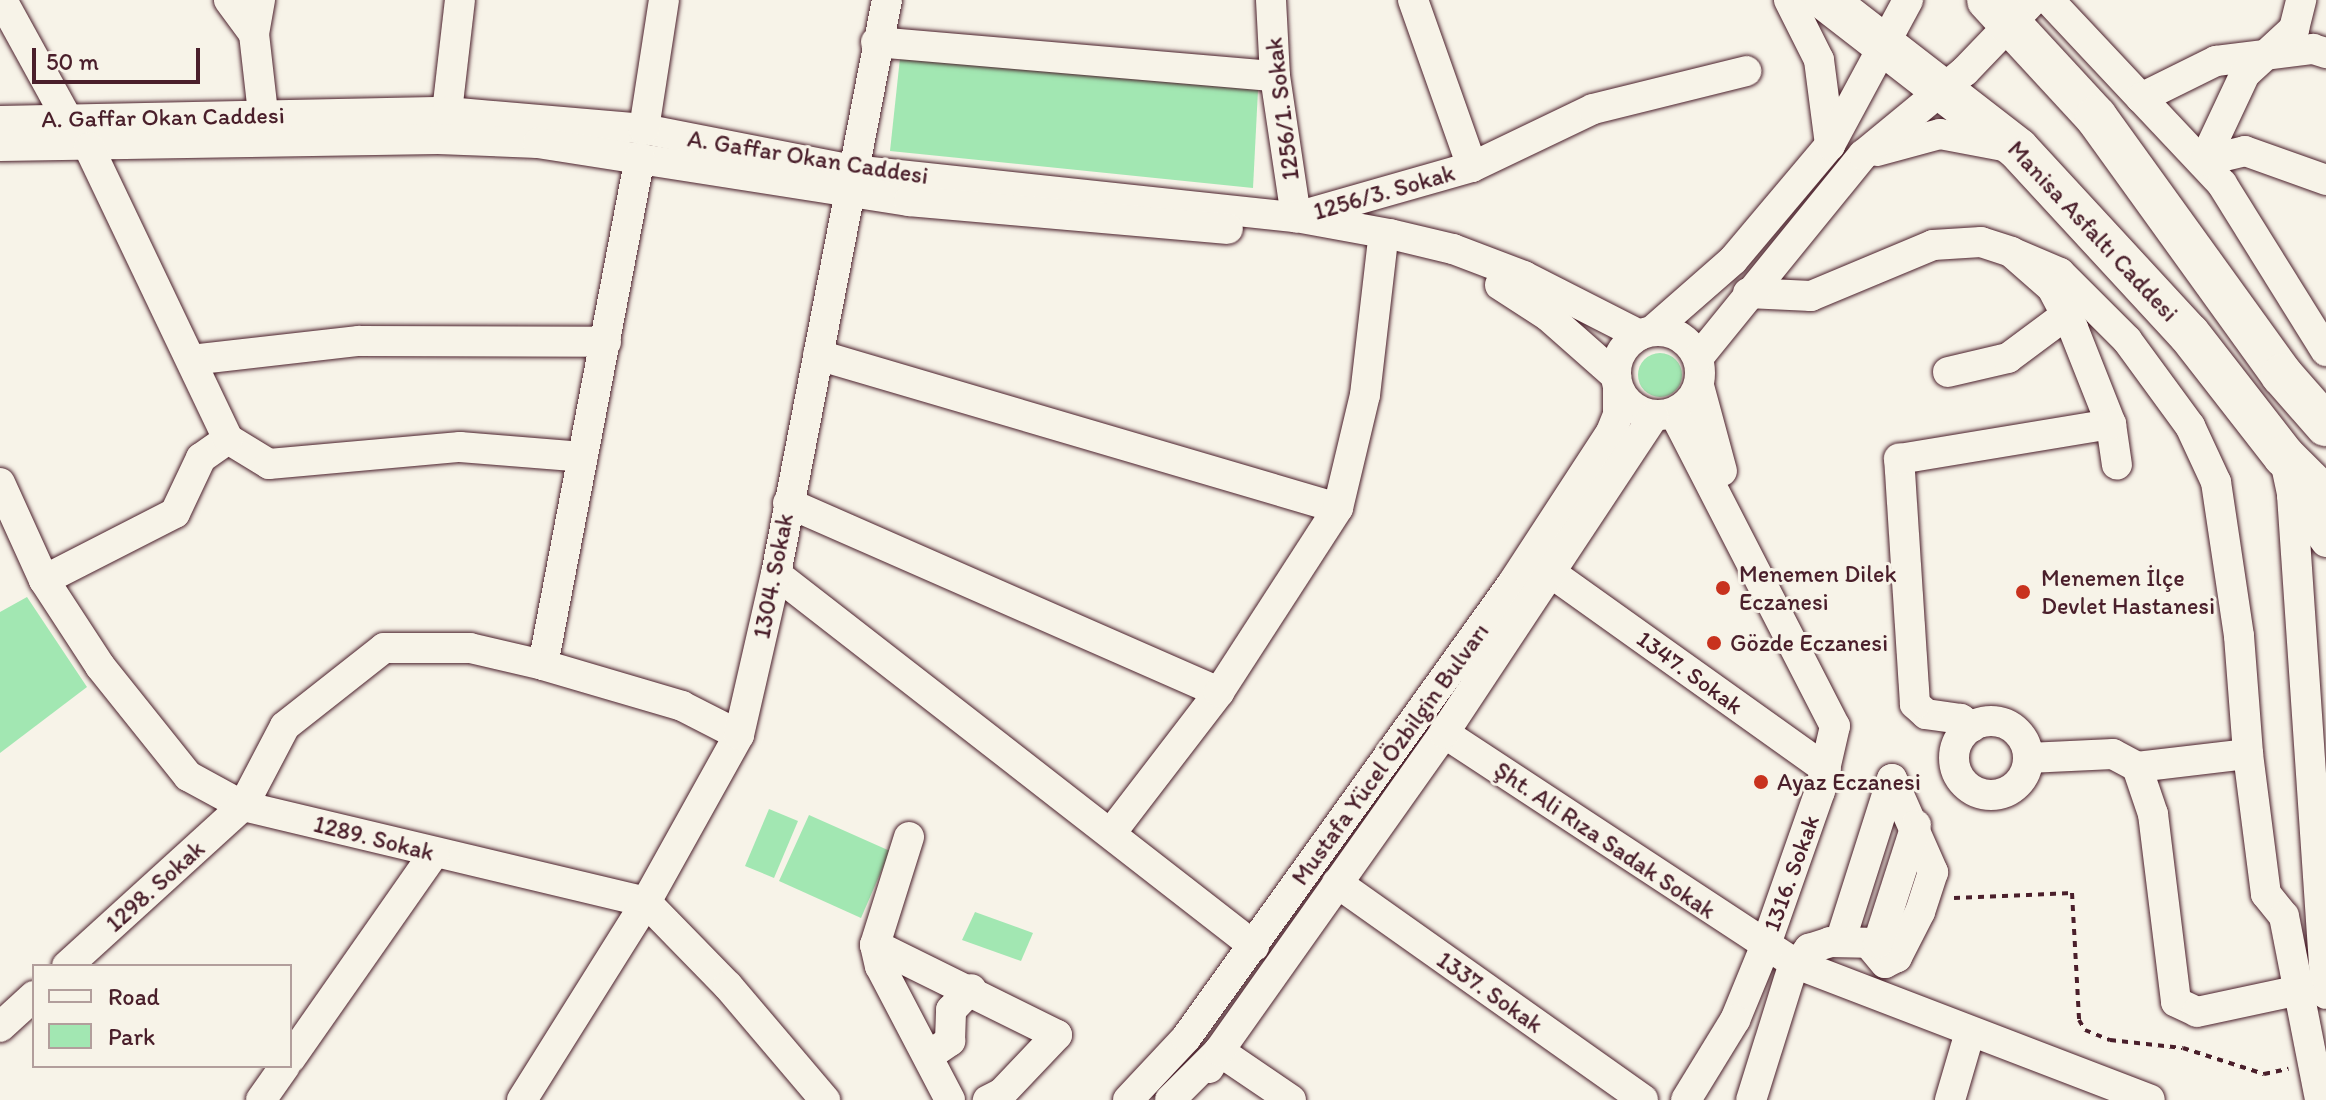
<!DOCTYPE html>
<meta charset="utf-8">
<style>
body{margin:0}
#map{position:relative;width:2326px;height:1100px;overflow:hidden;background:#f7f3e8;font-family:Itim,sans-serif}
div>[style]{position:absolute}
.green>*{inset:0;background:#a2e7b2}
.round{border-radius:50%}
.path>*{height:4px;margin-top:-2px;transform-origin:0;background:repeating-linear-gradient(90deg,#4a1f2b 0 6px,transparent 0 12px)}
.roads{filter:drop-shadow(0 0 2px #4a1f2b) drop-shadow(0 0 2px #4a1f2b)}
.minor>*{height:30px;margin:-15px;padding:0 15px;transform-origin:15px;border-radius:15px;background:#f7f3e8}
.minor>.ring{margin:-15px;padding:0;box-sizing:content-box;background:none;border:30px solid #f7f3e8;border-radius:50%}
.highway>*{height:42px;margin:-21px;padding:0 21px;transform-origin:21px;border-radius:21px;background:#f7f3e8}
.dots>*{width:22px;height:22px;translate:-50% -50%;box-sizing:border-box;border:4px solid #f7f3e8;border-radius:50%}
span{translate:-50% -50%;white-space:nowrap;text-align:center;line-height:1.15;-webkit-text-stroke:6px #f7f3e8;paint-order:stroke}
.street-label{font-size:24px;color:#4a1f2b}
.poi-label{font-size:24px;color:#4a1f2b}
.left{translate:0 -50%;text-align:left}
.legend{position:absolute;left:32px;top:964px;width:260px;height:104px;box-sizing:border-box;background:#f7f3e8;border:2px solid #b29e9c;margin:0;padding:10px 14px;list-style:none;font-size:24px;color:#4a1f2b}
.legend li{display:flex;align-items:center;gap:16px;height:40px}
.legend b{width:40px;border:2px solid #b29e9c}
.scale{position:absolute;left:32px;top:48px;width:168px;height:36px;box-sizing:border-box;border:4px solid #4a1f2b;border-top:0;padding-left:10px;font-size:24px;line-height:28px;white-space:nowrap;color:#4a1f2b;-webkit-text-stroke:6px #f7f3e8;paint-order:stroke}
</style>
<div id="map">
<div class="green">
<i style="clip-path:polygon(900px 58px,1258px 90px,1253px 188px,890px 151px)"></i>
<i class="round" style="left:1638px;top:353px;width:44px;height:44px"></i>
<i style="clip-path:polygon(27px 597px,87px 687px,0 753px,0 612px)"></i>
<i style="clip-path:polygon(769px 809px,798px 821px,774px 878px,745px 866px)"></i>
<i style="clip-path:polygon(809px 815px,890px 851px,861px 918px,779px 881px)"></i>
<i style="clip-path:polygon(975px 912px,1033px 933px,1021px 961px,962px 940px)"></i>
</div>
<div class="path">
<i style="left:1954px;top:898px;width:118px;rotate:-2.4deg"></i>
<i style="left:2072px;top:893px;width:127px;rotate:86.8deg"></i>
<i style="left:2079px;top:1020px;width:12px;rotate:59deg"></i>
<i style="left:2085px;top:1030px;width:27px;rotate:22deg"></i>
<i style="left:2110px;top:1040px;width:73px;rotate:6.3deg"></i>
<i style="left:2183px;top:1048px;width:85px;rotate:17.8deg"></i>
<i style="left:2264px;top:1074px;width:25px;rotate:-12deg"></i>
</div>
<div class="roads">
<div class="minor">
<i style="left:2px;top:0;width:137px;rotate:61.2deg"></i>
<i style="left:229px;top:0;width:42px;rotate:53.7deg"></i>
<i style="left:260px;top:0;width:35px;rotate:100deg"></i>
<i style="left:254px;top:34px;width:80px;rotate:83.5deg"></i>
<i style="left:1271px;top:0;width:76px;rotate:87deg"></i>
<i style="left:1275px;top:76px;width:143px;rotate:81.5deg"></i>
<i style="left:1296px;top:217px;width:183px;rotate:-15.9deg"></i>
<i style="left:1472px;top:167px;width:134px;rotate:-25.6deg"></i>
<i style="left:1593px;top:109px;width:158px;rotate:-13.9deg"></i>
<i style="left:1413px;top:0;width:177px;rotate:70.5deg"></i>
<i style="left:1789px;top:0;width:67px;rotate:63.4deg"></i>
<i style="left:1819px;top:60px;width:86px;rotate:82.6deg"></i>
<i style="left:2049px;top:0;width:134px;rotate:46.8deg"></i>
<i style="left:2141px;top:98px;width:84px;rotate:-26.3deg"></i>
<i style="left:2216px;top:61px;width:98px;rotate:-7.1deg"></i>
<i style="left:2313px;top:49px;width:14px;rotate:17deg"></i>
<i style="left:876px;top:42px;width:400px;rotate:4.9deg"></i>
<i style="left:2141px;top:98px;width:118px;rotate:46.7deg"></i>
<i style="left:2222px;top:184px;width:197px;rotate:58.1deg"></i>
<i style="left:447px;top:112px;width:113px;rotate:-83.4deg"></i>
<i style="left:0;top:121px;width:447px;rotate:-1.2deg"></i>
<i style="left:447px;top:112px;width:198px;rotate:4.9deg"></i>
<i style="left:644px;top:129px;width:213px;rotate:11.1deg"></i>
<i style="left:853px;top:170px;width:445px;rotate:6.1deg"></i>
<i style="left:1296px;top:217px;width:96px;rotate:10.3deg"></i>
<i style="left:1390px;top:234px;width:65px;rotate:13.4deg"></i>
<i style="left:1453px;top:249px;width:76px;rotate:20.8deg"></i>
<i style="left:1524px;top:276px;width:130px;rotate:27deg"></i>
<i style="left:644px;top:129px;width:131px;rotate:-81.2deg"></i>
<i style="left:0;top:146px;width:438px;rotate:-0.9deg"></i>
<i style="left:438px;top:139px;width:100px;rotate:2.3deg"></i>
<i style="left:538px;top:143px;width:376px;rotate:8.9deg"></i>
<i style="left:909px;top:201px;width:320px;rotate:5deg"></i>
<i style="left:1877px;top:151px;width:65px;rotate:-15.1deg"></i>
<i style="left:1940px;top:134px;width:70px;rotate:10.7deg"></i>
<i style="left:2204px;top:161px;width:96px;rotate:-64.8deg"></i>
<i style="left:2245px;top:74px;width:67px;rotate:-42.6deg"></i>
<i style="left:2294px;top:29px;width:30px;rotate:-76deg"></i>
<i style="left:2204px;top:161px;width:42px;rotate:-13.7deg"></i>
<i style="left:2245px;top:151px;width:86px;rotate:19.7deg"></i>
<i style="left:2011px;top:252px;width:53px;rotate:23.2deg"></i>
<i style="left:2060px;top:273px;width:95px;rotate:45deg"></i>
<i style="left:2127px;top:340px;width:107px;rotate:53.8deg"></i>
<i style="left:2190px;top:426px;width:62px;rotate:65.1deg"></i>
<i style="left:2216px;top:482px;width:156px;rotate:81.5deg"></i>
<i style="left:2239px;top:636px;width:118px;rotate:85.6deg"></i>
<i style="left:1500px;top:285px;width:57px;rotate:32.9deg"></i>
<i style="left:1548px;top:316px;width:91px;rotate:41.4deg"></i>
<i style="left:1748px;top:293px;width:63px;rotate:2.7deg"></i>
<i style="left:1811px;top:296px;width:132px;rotate:-22.7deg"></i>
<i style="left:1933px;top:245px;width:48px;rotate:-3.6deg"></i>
<i style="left:1981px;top:242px;width:32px;rotate:18deg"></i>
<i style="left:2011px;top:252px;width:55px;rotate:41.3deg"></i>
<i style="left:2052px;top:288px;width:45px;rotate:62.3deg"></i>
<i style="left:2073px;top:328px;width:103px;rotate:68.4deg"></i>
<i style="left:2111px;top:424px;width:41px;rotate:81.7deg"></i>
<i class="ring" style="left:1616px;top:331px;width:54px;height:54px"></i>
<i style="left:1652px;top:331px;width:108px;rotate:-41.2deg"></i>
<i style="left:1733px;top:260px;width:150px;rotate:-49.9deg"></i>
<i style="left:1830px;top:145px;width:165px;rotate:-61.7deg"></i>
<i style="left:818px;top:355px;width:542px;rotate:16.4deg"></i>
<i style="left:1698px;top:358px;width:262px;rotate:-50.9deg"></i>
<i style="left:1863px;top:155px;width:132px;rotate:-39.5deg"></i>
<i style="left:1965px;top:71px;width:98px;rotate:-46.2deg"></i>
<i style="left:191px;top:360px;width:169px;rotate:-6.5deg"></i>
<i style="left:359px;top:341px;width:247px;rotate:0.2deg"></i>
<i style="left:1948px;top:372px;width:62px;rotate:-13.1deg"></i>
<i style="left:2008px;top:358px;width:72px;rotate:-36.6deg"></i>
<i style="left:1699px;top:386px;width:88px;rotate:74.9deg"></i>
<i style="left:1674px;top:413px;width:352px;rotate:62.8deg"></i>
<i style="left:1835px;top:726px;width:67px;rotate:103deg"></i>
<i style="left:1820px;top:791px;width:165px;rotate:109.4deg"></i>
<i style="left:1765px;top:947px;width:79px;rotate:112.3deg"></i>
<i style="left:1735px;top:1020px;width:94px;rotate:121.5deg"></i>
<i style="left:228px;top:439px;width:48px;rotate:31.4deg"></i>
<i style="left:269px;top:464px;width:192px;rotate:-5.1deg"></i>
<i style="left:460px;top:447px;width:123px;rotate:4.6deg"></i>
<i style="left:2284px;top:456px;width:40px;rotate:78deg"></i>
<i style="left:2292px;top:495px;width:500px;rotate:86.1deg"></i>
<i style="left:0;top:483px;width:107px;rotate:65.6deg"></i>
<i style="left:44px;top:580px;width:103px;rotate:56.9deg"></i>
<i style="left:100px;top:666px;width:141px;rotate:51.3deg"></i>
<i style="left:188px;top:776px;width:63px;rotate:28.6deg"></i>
<i style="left:243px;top:806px;width:414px;rotate:13.4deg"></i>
<i style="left:646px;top:902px;width:117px;rotate:45.7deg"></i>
<i style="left:728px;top:986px;width:150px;rotate:49.6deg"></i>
<i style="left:2292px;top:495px;width:58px;rotate:54.1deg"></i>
<i style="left:788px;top:503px;width:471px;rotate:23.7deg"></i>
<i style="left:776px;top:574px;width:606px;rotate:37.89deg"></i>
<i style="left:1554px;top:575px;width:334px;rotate:35.5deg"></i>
<i style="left:44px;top:580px;width:147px;rotate:-27.1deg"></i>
<i style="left:175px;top:513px;width:61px;rotate:-64.7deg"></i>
<i style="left:201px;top:458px;width:33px;rotate:-35deg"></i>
<i style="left:228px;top:439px;width:323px;rotate:-115.5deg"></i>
<i style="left:543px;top:665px;width:517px;rotate:-79.19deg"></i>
<i class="ring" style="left:1954px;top:721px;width:44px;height:44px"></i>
<i style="left:1972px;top:727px;width:14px;rotate:-144deg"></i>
<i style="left:1961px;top:719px;width:35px;rotate:-172deg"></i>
<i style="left:1926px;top:714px;width:15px;rotate:-138deg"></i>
<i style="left:1915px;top:704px;width:246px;rotate:-93.7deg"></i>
<i style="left:1899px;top:459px;width:215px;rotate:-9.4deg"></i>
<i style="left:1444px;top:733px;width:419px;rotate:33.3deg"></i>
<i style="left:1794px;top:963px;width:144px;rotate:107.4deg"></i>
<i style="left:2028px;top:758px;width:85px;rotate:-2.7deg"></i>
<i style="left:2113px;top:754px;width:27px;rotate:28deg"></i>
<i style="left:2137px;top:767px;width:50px;rotate:71.2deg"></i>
<i style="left:2153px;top:814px;width:189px;rotate:83deg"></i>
<i style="left:2176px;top:1002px;width:23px;rotate:25deg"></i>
<i style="left:2197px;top:1012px;width:105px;rotate:-12.1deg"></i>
<i style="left:2137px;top:767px;width:112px;rotate:-6.7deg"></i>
<i style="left:2248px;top:754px;width:141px;rotate:82.7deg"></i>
<i style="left:2266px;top:894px;width:28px;rotate:51deg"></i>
<i style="left:2284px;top:916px;width:187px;rotate:78.9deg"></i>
<i style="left:1111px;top:833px;width:178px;rotate:-52.5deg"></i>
<i style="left:1219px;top:692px;width:219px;rotate:-57.1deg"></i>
<i style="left:1338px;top:508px;width:116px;rotate:-76.6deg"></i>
<i style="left:1365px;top:395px;width:148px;rotate:-83.4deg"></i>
<i style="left:909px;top:837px;width:113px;rotate:107.5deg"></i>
<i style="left:875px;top:945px;width:22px;rotate:77deg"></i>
<i style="left:880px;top:966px;width:151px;rotate:62.4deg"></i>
<i style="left:1337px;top:883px;width:375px;rotate:35.3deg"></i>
<i style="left:1840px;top:942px;width:171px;rotate:-72.3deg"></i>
<i style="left:1892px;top:779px;width:102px;rotate:66.2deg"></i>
<i style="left:1933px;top:872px;width:42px;rotate:108deg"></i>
<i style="left:1920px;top:912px;width:51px;rotate:117.1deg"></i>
<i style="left:1897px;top:957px;width:13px;rotate:153deg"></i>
<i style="left:1885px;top:963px;width:23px;rotate:-130deg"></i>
<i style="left:875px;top:945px;width:203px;rotate:26.3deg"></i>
<i style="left:1057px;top:1035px;width:80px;rotate:133.5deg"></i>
<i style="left:1002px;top:1093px;width:16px;rotate:153deg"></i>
<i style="left:1794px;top:963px;width:381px;rotate:21deg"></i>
<i style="left:1798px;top:964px;width:19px;rotate:-54deg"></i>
<i style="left:1809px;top:949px;width:22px;rotate:-18deg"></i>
<i style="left:1830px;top:942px;width:48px;rotate:1.2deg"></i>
<i style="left:1878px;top:943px;width:124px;rotate:-72.1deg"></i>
<i style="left:67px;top:966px;width:238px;rotate:-42.3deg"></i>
<i style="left:243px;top:806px;width:90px;rotate:-62.3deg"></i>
<i style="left:285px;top:726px;width:126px;rotate:-38.2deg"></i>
<i style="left:384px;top:648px;width:86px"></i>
<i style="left:470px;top:648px;width:75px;rotate:13.1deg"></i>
<i style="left:543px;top:665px;width:145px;rotate:16.4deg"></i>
<i style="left:682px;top:706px;width:64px;rotate:27deg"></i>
<i style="left:0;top:1027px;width:46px;rotate:-42.4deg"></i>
<i style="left:928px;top:1056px;width:27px;rotate:-34deg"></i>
<i style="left:950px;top:1041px;width:31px;rotate:-88deg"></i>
<i style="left:951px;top:1010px;width:29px;rotate:-46deg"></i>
<i style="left:290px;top:1059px;width:251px;rotate:-55deg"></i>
<i style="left:1209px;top:1068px;width:20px;rotate:-60deg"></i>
<i style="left:1219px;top:1051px;width:87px;rotate:34.2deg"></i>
<i style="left:261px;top:1100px;width:42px;rotate:-54.8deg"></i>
<i style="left:522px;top:1100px;width:234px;rotate:-57.9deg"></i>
<i style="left:646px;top:902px;width:191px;rotate:-60.9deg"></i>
<i style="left:739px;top:735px;width:165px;rotate:-77.1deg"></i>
<i style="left:776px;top:574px;width:585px;rotate:-79.06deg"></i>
<i style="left:1128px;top:1100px;width:85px;rotate:-46.9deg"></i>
<i style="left:1186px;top:1038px;width:559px;rotate:-54.32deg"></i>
<i style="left:1512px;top:584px;width:181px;rotate:-56.9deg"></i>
<i style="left:1611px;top:432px;width:18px;rotate:-68deg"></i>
<i style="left:1618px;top:415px;width:26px;rotate:-90deg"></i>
<i style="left:1170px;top:1100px;width:69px;rotate:-45deg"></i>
<i style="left:1219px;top:1051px;width:390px;rotate:-54.7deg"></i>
<i style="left:1444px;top:733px;width:380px;rotate:-56.5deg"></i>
<i style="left:1950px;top:1100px;width:71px;rotate:-73.6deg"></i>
</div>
<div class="highway">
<i style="left:1826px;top:0;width:243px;rotate:37.8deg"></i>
<i style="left:2018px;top:149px;width:252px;rotate:47.3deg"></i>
<i style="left:2189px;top:334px;width:155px;rotate:52.1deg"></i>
<i style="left:2284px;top:456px;width:59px;rotate:45deg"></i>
<i style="left:1988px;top:0;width:159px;rotate:47.3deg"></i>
<i style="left:2096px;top:117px;width:318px;rotate:54.2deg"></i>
<i style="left:2282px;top:375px;width:67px;rotate:48.7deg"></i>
</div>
</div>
<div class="dots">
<i style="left:1723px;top:588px;background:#c8321e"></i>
<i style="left:2023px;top:592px;background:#c8321e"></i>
<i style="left:1714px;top:643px;background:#c8321e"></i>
<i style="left:1761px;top:782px;background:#c8321e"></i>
</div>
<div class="street-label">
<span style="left:1282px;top:109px;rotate:-97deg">1256/1. Sokak</span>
<span style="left:163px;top:117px;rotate:-1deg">A. Gaffar Okan Caddesi</span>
<span style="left:808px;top:157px;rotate:9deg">A. Gaffar Okan Caddesi</span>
<span style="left:1384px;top:192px;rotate:-16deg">1256/3. Sokak</span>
<span style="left:2093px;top:231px;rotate:47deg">Manisa Asfaltı Caddesi</span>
<span style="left:773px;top:576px;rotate:-79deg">1304. Sokak</span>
<span style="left:1690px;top:672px;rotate:36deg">1347. Sokak</span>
<span style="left:1390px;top:754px;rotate:-54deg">Mustafa Yücel Özbilgin Bulvarı</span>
<span style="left:374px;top:838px;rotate:14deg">1289. Sokak</span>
<span style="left:1605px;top:840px;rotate:34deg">Şht. Ali Rıza Sadak Sokak</span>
<span style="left:1791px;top:873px;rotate:-70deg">1316. Sokak</span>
<span style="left:155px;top:886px;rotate:-42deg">1298. Sokak</span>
<span style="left:1490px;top:992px;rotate:35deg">1337. Sokak</span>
</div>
<div class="poi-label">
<span class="left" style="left:1739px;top:588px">Menemen Dilek<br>Eczanesi</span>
<span class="left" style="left:2041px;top:592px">Menemen İlçe<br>Devlet Hastanesi</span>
<span class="left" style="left:1730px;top:643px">Gözde Eczanesi</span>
<span class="left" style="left:1777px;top:782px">Ayaz Eczanesi</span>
</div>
<ul class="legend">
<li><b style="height:10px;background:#f7f3e8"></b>Road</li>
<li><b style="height:22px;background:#a2e7b2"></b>Park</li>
</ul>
<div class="scale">50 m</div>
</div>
